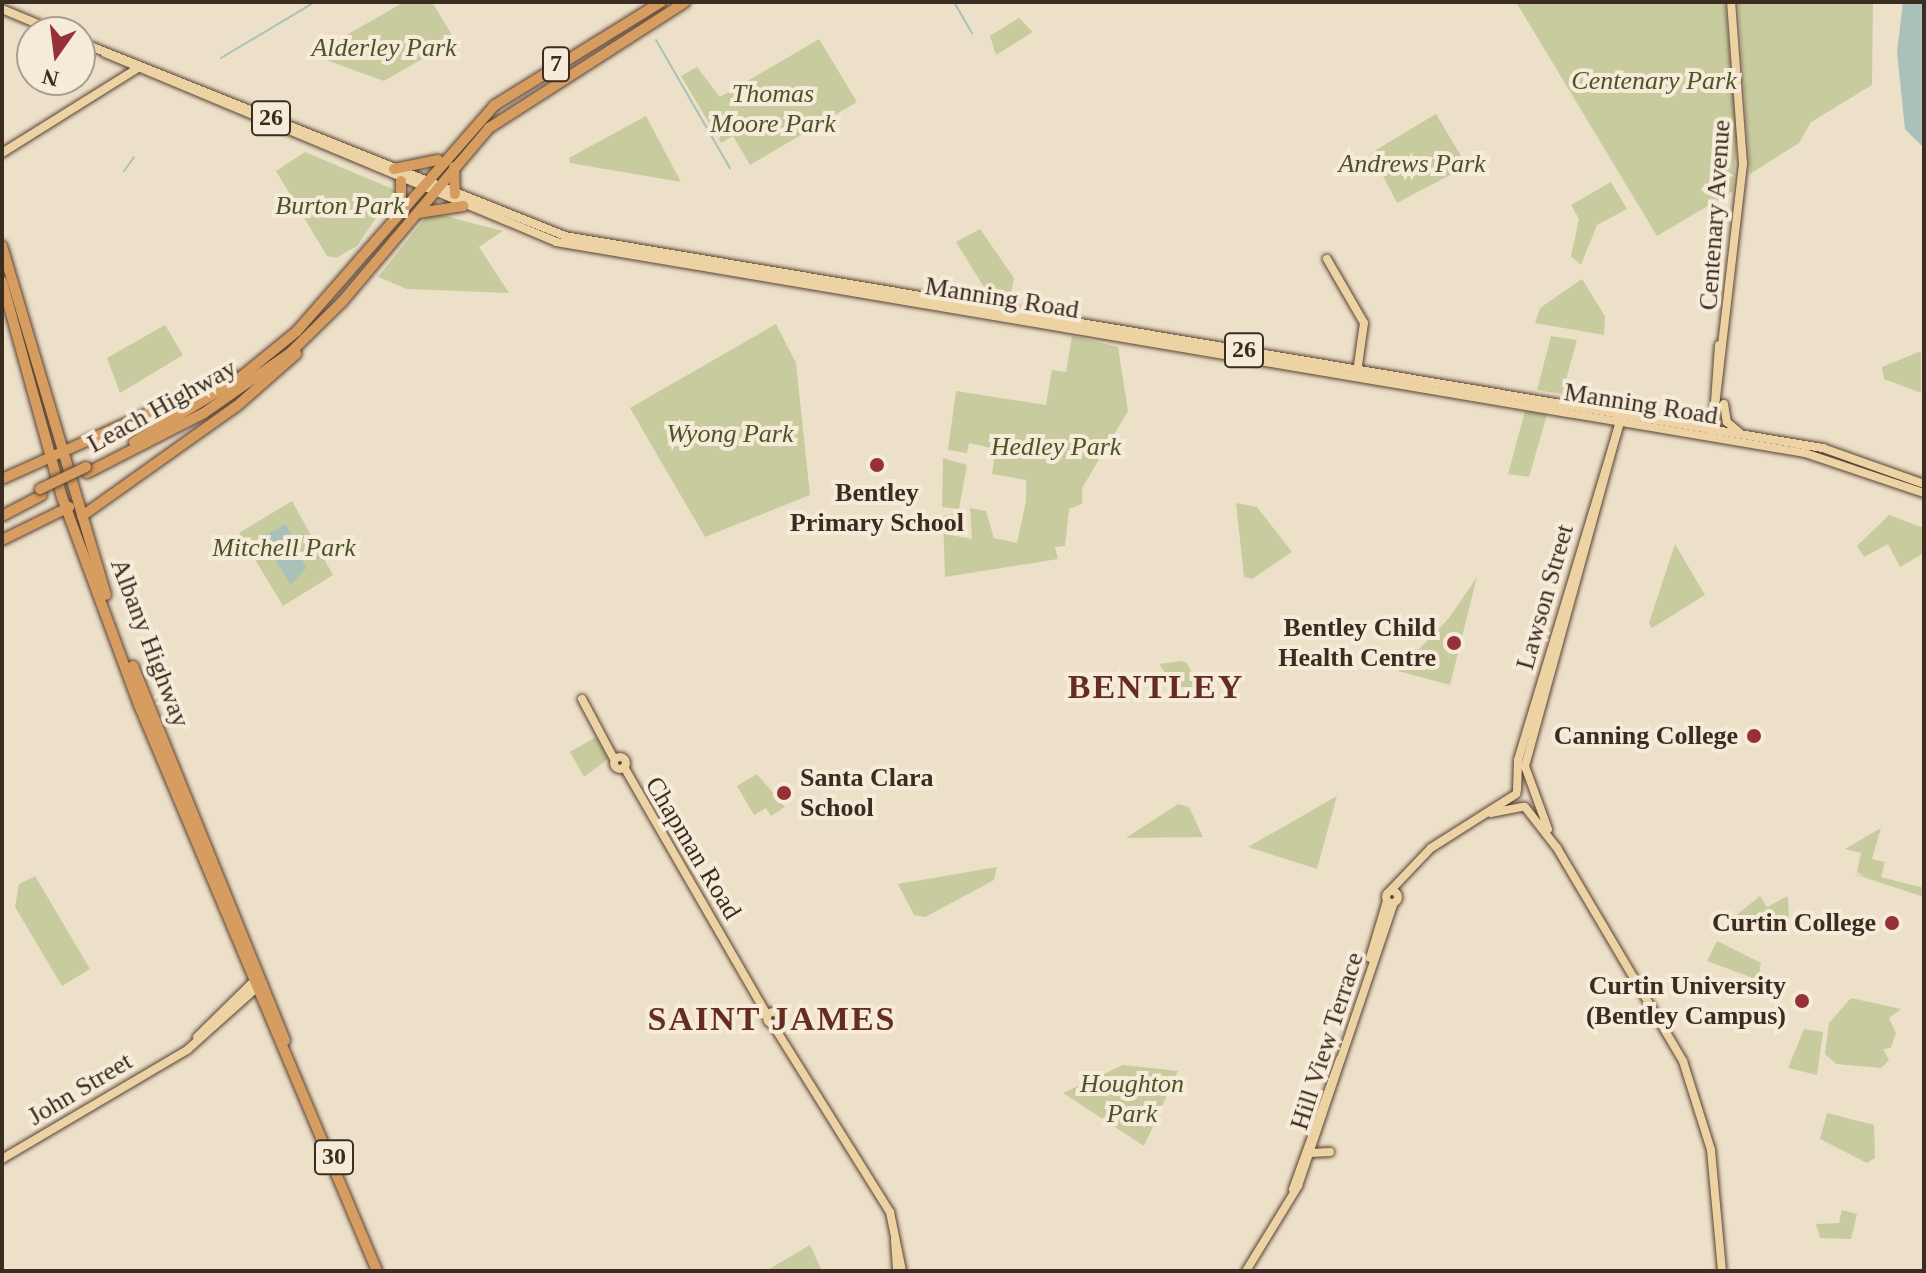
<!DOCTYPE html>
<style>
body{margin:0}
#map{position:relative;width:1926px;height:1273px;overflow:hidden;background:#ede0c9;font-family:Georgia,serif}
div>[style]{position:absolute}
.green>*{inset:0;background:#c8cb9d}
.water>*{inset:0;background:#aac1b9}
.stream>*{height:2px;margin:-1px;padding:0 1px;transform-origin:1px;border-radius:1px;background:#aac1b9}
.roads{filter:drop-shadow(0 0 2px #574132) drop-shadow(0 0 2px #574132)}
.major>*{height:8px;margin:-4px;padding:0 4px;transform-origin:4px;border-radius:4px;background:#edd3a4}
.major>.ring{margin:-4px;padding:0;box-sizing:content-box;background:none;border:8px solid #edd3a4;border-radius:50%}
.highway>*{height:10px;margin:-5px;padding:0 5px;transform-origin:5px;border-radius:5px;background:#d79c5f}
.bridges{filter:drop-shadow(0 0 2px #574132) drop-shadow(0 0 2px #574132)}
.highway-bridge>*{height:10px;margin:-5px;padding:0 5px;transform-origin:5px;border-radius:5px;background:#d79c5f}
.dots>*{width:22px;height:22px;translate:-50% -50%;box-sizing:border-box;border:4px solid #f5ebd8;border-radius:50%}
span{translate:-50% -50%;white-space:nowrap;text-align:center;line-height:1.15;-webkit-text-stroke:8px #f5ebd8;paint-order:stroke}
.shield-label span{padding:2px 6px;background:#f5ebd8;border:2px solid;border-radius:6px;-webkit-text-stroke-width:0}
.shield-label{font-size:24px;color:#3a2c21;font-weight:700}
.park-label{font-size:26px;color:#4c5529;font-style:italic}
.street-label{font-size:26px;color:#3a2c21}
.poi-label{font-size:26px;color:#3a2c21;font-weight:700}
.right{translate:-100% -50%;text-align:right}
.left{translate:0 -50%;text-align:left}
.district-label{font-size:34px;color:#652d22;font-weight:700;letter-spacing:2px}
.frame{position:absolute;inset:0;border:4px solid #3a2c21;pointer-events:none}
.north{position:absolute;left:16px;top:16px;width:80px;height:80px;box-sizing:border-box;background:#f5ebd8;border:2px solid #aa9f8f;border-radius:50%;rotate:194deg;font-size:22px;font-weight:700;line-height:32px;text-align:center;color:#3a2c21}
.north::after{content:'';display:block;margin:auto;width:28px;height:36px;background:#953137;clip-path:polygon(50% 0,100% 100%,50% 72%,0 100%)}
</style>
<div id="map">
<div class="green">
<i style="clip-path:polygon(404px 2px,432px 2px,455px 40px,384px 81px,312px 55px)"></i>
<i style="clip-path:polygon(1516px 2px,1725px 2px,1737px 138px,1733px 191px,1657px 236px)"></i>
<i style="clip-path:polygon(1738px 2px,1873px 2px,1872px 85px,1811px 122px,1799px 143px,1750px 174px)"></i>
<i style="clip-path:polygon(1019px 18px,1033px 32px,996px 55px,990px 36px)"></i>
<i style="clip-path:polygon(819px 39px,857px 102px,750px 165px,733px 136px,721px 143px,681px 76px,697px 67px,720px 97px)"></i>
<i style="clip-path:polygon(1436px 114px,1467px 166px,1397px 203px,1371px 153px)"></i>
<i style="clip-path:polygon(646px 116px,681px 182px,570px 163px,569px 158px)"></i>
<i style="clip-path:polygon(305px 152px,395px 190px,357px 246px,336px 258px,327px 256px,276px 171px)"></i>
<i style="clip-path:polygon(1611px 182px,1627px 209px,1597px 225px,1581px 265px,1571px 256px,1579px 219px,1571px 205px)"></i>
<i style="clip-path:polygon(430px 212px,503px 231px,479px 247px,509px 293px,407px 289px,378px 277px)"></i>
<i style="clip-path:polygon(980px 229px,1014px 278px,1009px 304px,992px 300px,956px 242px)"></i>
<i style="clip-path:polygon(1582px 279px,1605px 316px,1604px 335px,1535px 323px,1540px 308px)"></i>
<i style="clip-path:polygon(776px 324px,796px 363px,810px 495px,705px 537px,630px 408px)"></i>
<i style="clip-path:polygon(165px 325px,183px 355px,120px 393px,107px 358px)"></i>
<i style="clip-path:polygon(1072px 336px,1118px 347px,1128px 411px,1082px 488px,1082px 504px,1069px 509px,1065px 546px,1055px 547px,1058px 559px,945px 577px,943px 516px,959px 513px,951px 535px,972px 539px,970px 508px,986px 511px,994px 538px,1017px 543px,1026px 501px,1026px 480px,992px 474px,996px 449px,969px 443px,967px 453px,948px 450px,956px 391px,1046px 405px,1052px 370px,1066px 372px)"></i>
<i style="clip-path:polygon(1551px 336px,1577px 340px,1562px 394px,1537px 390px)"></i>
<i style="clip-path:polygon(1921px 351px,1921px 393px,1884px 379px,1882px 367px)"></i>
<i style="clip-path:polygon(1525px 411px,1547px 415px,1529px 477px,1508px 474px)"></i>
<i style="clip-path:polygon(943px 458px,967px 465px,959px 509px,942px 507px)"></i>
<i style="clip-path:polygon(292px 501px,333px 575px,283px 606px,239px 533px)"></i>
<i style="clip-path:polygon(1236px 503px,1257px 507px,1292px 552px,1252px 579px,1244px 577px)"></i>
<i style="clip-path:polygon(1889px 515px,1924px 528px,1924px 553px,1900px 567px,1888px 544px,1864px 557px,1857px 546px)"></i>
<i style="clip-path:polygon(1675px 544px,1705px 595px,1652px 628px,1649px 623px)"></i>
<i style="clip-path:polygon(1477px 577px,1450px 685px,1398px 671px,1449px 618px)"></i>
<i style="clip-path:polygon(1181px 661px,1187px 663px,1199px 687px,1175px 687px,1159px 664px)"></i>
<i style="clip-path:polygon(596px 737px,608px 759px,584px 777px,570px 752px)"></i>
<i style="clip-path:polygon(757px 774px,785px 807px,771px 816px,766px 808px,754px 815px,737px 786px)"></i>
<i style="clip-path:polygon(1337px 796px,1317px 869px,1248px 847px)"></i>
<i style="clip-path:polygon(1178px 804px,1189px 807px,1203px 837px,1126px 838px)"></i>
<i style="clip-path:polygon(1881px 828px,1872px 859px,1885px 862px,1881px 877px,1924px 888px,1924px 897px,1851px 873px,1865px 876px,1857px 872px,1861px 853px,1845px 849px)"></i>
<i style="clip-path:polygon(997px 867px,994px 880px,925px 917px,914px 915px,898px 884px)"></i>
<i style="clip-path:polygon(35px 876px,90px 969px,62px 986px,15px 907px,19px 884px)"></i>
<i style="clip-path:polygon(1760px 896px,1767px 907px,1788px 896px,1789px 923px,1739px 915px,1719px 929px)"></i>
<i style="clip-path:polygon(1717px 941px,1761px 963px,1758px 980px,1707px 961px)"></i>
<i style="clip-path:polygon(1851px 998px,1901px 1009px,1889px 1018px,1896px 1033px,1891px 1048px,1883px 1049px,1889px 1060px,1881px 1068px,1836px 1064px,1825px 1054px,1829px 1023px)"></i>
<i style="clip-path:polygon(1804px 1029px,1823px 1032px,1817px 1075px,1788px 1068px)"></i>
<i style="clip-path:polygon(1123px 1065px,1178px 1071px,1144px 1146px,1063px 1093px)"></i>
<i style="clip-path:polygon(1827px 1113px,1874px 1125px,1875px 1158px,1867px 1163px,1820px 1139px)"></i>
<i style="clip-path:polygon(1842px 1210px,1857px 1214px,1851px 1239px,1820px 1238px,1816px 1224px,1839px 1223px)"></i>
<i style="clip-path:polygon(810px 1245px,822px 1271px,766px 1271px)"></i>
</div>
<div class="water">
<i style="clip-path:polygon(1903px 2px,1924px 2px,1924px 148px,1905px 129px,1897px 52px)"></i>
<i style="clip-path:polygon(286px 524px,306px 568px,291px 585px,261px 537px)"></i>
</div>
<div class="stream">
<i style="left:954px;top:2px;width:36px;rotate:60deg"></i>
<i style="left:656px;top:40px;width:148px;rotate:60deg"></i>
<i style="left:221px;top:58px;width:109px;rotate:-30.8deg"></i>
<i style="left:124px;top:171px;width:17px;rotate:-54deg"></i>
</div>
<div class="roads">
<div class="major">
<i style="left:2px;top:9px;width:60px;rotate:22.7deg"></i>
<i style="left:80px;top:42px;width:522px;rotate:21.8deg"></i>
<i style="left:565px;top:236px;width:1276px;rotate:9.57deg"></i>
<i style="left:1823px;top:448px;width:107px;rotate:19.6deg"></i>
<i style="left:105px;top:53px;width:489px;rotate:22.7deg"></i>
<i style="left:556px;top:242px;width:1267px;rotate:9.59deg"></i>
<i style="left:1805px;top:453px;width:126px;rotate:18.6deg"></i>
<i style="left:2px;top:153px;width:160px;rotate:-32deg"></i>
<i style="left:1327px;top:259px;width:74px;rotate:60deg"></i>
<i style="left:1364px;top:323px;width:49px;rotate:98.1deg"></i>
<i style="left:1724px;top:404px;width:18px;rotate:81deg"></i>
<i style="left:1727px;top:422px;width:16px;rotate:40deg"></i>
<i style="left:1713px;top:431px;width:86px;rotate:-86deg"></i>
<i style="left:1712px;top:432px;width:270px;rotate:-83.4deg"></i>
<i style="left:1743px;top:164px;width:162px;rotate:-94.2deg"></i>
<i style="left:582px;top:699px;width:68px;rotate:61.9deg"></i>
<i class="ring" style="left:614px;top:757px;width:4px;height:4px"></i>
<i style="left:624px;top:767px;width:286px;rotate:60deg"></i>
<i style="left:1517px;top:790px;width:30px;rotate:-88deg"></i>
<i style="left:1518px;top:760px;width:357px;rotate:-73.2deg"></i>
<i style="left:1525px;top:807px;width:52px;rotate:52deg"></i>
<i style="left:1557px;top:848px;width:247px;rotate:59.4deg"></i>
<i style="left:1683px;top:1061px;width:93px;rotate:72.5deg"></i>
<i style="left:1711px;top:1150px;width:121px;rotate:84.8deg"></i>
<i style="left:1491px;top:813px;width:32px;rotate:-11deg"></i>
<i style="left:1548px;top:829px;width:67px;rotate:-110.1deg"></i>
<i style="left:1525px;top:766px;width:362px;rotate:-74.6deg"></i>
<i class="ring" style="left:1386px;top:891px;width:4px;height:4px"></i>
<i style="left:1390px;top:891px;width:59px;rotate:-46.4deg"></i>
<i style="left:1431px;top:848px;width:101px;rotate:-32.4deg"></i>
<i style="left:1370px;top:958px;width:59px;rotate:-73.4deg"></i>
<i class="ring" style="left:767px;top:1012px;width:4px;height:4px"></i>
<i style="left:773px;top:1025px;width:221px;rotate:58deg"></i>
<i style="left:890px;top:1212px;width:60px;rotate:78.5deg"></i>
<i style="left:197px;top:1037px;width:86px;rotate:-44.5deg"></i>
<i style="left:1310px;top:1153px;width:20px;rotate:-3deg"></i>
<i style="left:2px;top:1159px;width:215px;rotate:-30.5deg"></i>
<i style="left:187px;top:1050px;width:101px;rotate:-41.8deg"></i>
<i style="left:1293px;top:1189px;width:138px;rotate:-70.1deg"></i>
<i style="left:895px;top:1240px;width:31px;rotate:86deg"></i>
<i style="left:1246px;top:1271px;width:100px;rotate:-58.5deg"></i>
<i style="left:1298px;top:1186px;width:299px;rotate:-71.3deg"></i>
</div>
<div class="highway">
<i style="left:454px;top:167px;width:27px;rotate:88deg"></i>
<i style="left:394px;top:169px;width:45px;rotate:-11.6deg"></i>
<i style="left:401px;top:181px;width:28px;rotate:90deg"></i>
<i style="left:418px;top:213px;width:46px;rotate:-8.8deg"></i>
<i style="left:2px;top:246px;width:364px;rotate:73.4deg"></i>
<i style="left:2px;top:281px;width:224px;rotate:74.5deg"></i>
<i style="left:62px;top:497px;width:222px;rotate:69.7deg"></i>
<i style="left:139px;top:705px;width:614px;rotate:67.19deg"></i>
<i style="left:134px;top:442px;width:120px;rotate:-31deg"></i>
<i style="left:237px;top:380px;width:77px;rotate:-39.2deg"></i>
<i style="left:297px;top:331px;width:300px;rotate:-48.8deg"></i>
<i style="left:495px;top:105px;width:195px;rotate:-31.8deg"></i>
<i style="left:87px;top:473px;width:131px;rotate:-27.1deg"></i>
<i style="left:204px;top:413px;width:103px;rotate:-34.8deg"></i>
<i style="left:289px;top:354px;width:74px;rotate:-44.5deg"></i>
<i style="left:342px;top:302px;width:228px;rotate:-49.8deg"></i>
<i style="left:489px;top:128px;width:233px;rotate:-32.7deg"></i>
<i style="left:2px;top:479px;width:253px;rotate:-24.2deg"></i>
<i style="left:2px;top:516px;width:45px;rotate:-27.7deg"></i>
<i style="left:82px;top:516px;width:190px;rotate:-35.4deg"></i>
<i style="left:237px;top:406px;width:79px;rotate:-41.4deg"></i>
<i style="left:2px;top:540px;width:75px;rotate:-26.2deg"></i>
<i style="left:133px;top:666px;width:404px;rotate:67.9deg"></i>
</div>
</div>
<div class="bridges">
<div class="highway-bridge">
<i style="left:40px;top:489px;width:51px;rotate:-25.6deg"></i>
</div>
</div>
<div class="dots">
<i style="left:877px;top:465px;background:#953137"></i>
<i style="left:1454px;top:643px;background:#953137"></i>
<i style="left:1754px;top:736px;background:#953137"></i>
<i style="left:784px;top:793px;background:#953137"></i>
<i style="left:1892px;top:923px;background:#953137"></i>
<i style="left:1802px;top:1001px;background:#953137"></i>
</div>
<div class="shield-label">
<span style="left:556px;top:64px">7</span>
<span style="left:271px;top:118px">26</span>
<span style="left:1244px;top:350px">26</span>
<span style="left:334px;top:1157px">30</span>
</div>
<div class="park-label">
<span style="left:384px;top:48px">Alderley Park</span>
<span style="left:1654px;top:81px">Centenary Park</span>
<span style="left:773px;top:109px">Thomas<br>Moore Park</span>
<span style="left:1412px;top:164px">Andrews Park</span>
<span style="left:340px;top:206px">Burton Park</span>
<span style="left:730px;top:434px">Wyong Park</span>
<span style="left:1056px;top:447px">Hedley Park</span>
<span style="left:284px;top:548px">Mitchell Park</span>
<span style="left:1132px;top:1099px">Houghton<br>Park</span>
</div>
<div class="street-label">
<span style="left:1715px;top:215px;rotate:-86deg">Centenary Avenue</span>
<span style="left:1002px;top:298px;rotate:9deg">Manning Road</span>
<span style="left:1641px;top:404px;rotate:9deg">Manning Road</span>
<span style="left:162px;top:406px;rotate:-29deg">Leach Highway</span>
<span style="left:1545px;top:597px;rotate:-74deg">Lawson Street</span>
<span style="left:150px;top:643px;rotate:69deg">Albany Highway</span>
<span style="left:693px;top:848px;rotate:59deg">Chapman Road</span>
<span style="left:1327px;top:1041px;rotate:-72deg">Hill View Terrace</span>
<span style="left:80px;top:1089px;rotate:-31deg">John Street</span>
</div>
<div class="poi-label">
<span style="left:877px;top:508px">Bentley<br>Primary School</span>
<span class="right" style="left:1436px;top:643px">Bentley Child<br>Health Centre</span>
<span class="right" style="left:1738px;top:736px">Canning College</span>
<span class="left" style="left:800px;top:793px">Santa Clara<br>School</span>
<span class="right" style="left:1876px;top:923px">Curtin College</span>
<span class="right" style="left:1786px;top:1001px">Curtin University<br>(Bentley Campus)</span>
</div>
<div class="district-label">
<span style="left:1156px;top:687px">BENTLEY</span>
<span style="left:772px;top:1019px">SAINT JAMES</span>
</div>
<div class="frame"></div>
<div class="north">N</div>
</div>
